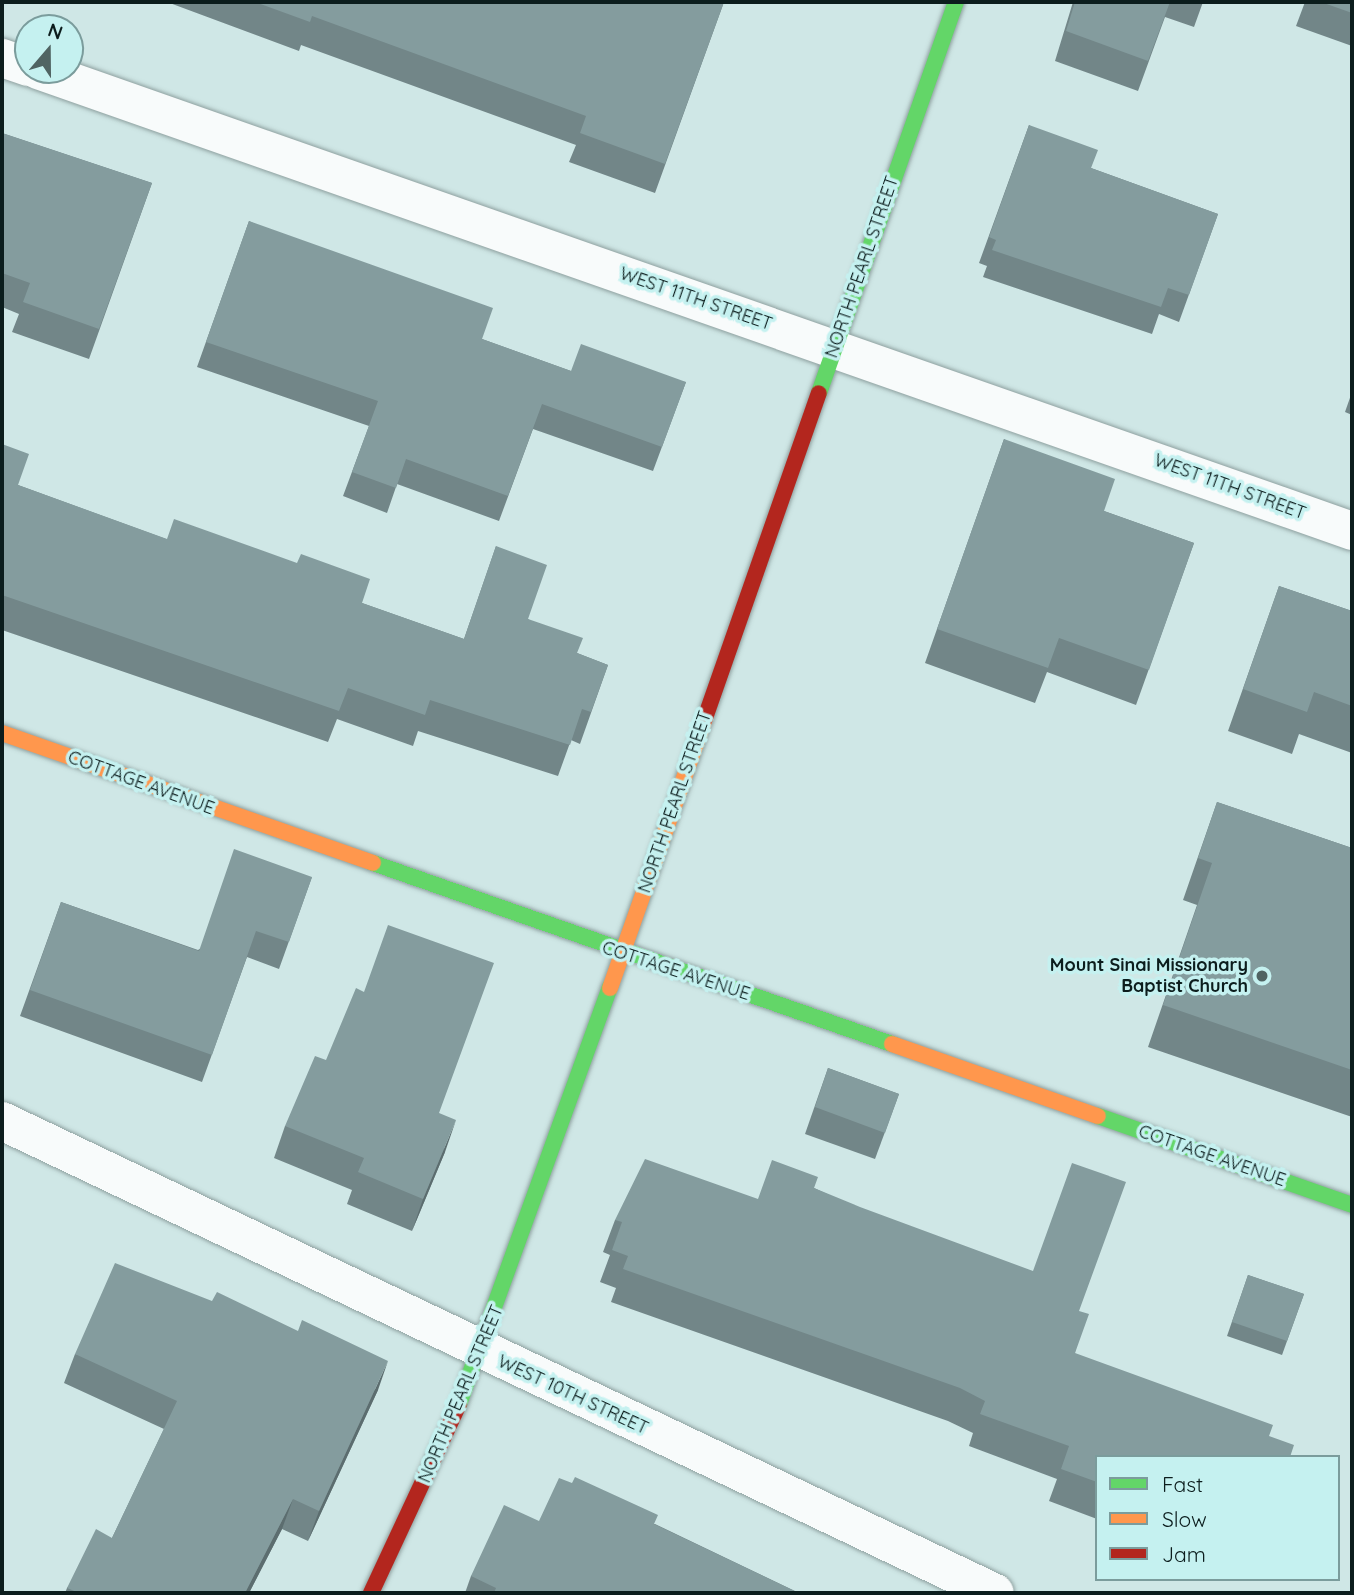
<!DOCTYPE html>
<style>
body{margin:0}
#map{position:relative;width:1354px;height:1595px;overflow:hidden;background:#cfe7e6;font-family:Quicksand,sans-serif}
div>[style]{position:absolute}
.roads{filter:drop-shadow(0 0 2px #8ea09f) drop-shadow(0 0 2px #8ea09f)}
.street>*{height:38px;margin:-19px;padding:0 19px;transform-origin:19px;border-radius:19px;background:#f8fbfb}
.fast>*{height:16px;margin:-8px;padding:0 8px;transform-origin:8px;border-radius:8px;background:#63d668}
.slow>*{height:16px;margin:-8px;padding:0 8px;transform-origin:8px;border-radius:8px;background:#ff974d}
.jam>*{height:16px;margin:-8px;padding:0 8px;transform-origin:8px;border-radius:8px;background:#b3261e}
.wall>*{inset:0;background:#728688}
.shaded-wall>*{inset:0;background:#5c6d6f}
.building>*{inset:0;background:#849c9e}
.dots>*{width:19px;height:19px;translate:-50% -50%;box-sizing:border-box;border:4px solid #c5f1f0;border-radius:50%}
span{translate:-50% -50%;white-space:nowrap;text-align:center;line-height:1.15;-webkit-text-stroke:7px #c5f1f0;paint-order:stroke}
.street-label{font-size:18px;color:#0c1d1d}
.poi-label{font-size:18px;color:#0c1d1d;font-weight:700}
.right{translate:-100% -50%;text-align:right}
.frame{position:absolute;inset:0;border:4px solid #0c1d1d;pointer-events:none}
.legend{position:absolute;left:1095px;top:1455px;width:245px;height:126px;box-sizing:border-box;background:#c5f1f0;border:2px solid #7b9c9c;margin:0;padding:9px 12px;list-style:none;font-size:21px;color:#0c1d1d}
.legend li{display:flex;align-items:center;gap:14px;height:35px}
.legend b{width:35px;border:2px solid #7b9c9c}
.north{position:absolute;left:14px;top:14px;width:70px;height:70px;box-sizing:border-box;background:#c5f1f0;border:2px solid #7b9c9c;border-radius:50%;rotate:20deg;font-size:19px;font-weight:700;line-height:28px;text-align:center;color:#0c1d1d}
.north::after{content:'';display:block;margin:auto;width:24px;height:32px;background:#506463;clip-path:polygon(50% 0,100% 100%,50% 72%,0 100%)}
</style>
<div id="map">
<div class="roads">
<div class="street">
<i style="left:2px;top:58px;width:28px;rotate:19deg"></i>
<i style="left:38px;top:70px;width:1393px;rotate:19.33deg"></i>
<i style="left:2px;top:1121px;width:1099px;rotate:25.42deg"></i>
</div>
<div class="fast">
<i style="left:819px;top:393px;width:414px;rotate:-70.7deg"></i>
<i style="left:373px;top:863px;width:550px;rotate:19.23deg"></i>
<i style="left:1098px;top:1116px;width:269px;rotate:19.3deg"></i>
<i style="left:459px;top:1404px;width:443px;rotate:-70.1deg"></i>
</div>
<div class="slow">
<i style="left:2px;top:733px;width:393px;rotate:19.3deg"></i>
<i style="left:610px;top:988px;width:286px;rotate:-70.6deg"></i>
<i style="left:892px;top:1044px;width:218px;rotate:19.3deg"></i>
</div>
<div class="jam">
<i style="left:705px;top:718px;width:344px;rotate:-70.7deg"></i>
<i style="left:371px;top:1593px;width:208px;rotate:-65deg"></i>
</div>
</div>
<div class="wall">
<i style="clip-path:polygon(167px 2px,724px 2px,655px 193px,569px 162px,576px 145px,301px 45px,299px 51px)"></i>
<i style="clip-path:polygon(1073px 2px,1203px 2px,1194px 27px,1165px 17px,1138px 91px,1055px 61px)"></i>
<i style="clip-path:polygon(1305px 2px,1352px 2px,1352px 46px,1296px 26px)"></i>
<i style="clip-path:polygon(1029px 125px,1091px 168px,1218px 214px,1179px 322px,1159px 314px,1152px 334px,983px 277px,987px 266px,979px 263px)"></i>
<i style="clip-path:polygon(2px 133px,152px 183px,89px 359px,12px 332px,19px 314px,2px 307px)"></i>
<i style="clip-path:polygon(249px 221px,482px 339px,571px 371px,686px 382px,653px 471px,533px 429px,499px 521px,397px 484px,387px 513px,343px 496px,369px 426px,197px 367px)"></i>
<i style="clip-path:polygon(1352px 392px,1352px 415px,1345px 412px)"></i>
<i style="clip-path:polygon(1004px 439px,1104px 511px,1194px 543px,1136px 705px,1047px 672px,1035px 703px,925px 663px)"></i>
<i style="clip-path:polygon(2px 444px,18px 485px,166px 539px,362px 603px,464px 639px,496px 546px,528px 619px,577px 653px,608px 665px,580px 744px,571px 740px,558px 776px,418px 731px,413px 746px,337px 719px,328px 742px,2px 630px)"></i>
<i style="clip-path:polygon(1279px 586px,1352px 611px,1352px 753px,1299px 734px,1292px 754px,1228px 731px)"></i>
<i style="clip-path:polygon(1217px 802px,1352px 848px,1352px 1117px,1148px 1047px,1197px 905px,1183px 900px)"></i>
<i style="clip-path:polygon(312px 877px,279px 969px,247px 957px,202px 1082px,20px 1016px,61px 902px,198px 950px)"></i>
<i style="clip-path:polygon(828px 1068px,899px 1094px,875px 1159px,805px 1134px)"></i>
<i style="clip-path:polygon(439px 1113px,445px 1152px,412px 1231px,347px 1204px,352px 1190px,274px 1158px,285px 1126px)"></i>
<i style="clip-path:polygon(814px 1188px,1079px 1311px,1075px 1353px,1097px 1457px,1097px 1519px,1049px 1501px,1057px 1479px,969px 1446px,973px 1433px,948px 1421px,611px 1302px,616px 1288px,600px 1282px,610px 1255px,603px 1252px,615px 1220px,758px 1199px)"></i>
<i style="clip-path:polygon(1248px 1275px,1304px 1294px,1282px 1355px,1227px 1336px)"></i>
<i style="clip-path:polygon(75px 1354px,378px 1390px,308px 1541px,282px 1529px,249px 1593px,65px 1593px,67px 1588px,112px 1538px,164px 1429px,64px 1383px)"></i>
<i style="clip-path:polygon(539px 1521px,655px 1524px,799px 1593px,465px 1593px,471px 1576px)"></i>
</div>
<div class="shaded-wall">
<i style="clip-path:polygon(456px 1120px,445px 1152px,412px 1231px,423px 1199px)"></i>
<i style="clip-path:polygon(388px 1361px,378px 1390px,308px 1541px,319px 1511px)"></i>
<i style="clip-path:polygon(293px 1499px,282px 1529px,249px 1593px,245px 1593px)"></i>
</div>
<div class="building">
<i style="clip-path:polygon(255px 2px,724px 2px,665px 164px,580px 133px,586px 116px,312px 16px,310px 22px)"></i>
<i style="clip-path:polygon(1075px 2px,1170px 2px,1148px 61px,1066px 31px)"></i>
<i style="clip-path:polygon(1321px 2px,1352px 2px,1352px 13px)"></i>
<i style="clip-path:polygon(1029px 125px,1098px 150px,1091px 168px,1218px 214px,1189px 295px,1168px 288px,1161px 307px,992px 250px,996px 240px,989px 237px)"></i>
<i style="clip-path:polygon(2px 133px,152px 183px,99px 329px,23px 302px,30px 283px,2px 273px)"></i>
<i style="clip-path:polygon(249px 221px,493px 308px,482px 339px,571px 371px,581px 344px,686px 382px,662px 447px,542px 404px,508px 496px,406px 459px,396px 488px,352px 472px,378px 401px,206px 342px)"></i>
<i style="clip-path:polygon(1004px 439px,1115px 479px,1104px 511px,1194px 543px,1149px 670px,1059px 638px,1048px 668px,937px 629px)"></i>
<i style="clip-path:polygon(2px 444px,29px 454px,18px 485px,167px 539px,174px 519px,297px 563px,301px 554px,370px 579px,362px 603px,464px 639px,496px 546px,547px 565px,528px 619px,583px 638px,577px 653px,608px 665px,591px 712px,582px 709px,570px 745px,430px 700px,425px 715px,348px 688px,339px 711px,2px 595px)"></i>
<i style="clip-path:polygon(1279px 586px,1352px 611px,1352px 706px,1314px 692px,1307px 712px,1243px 689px)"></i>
<i style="clip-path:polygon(1217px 802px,1352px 848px,1352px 1070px,1163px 1005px,1212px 863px,1198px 858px)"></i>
<i style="clip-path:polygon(234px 849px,312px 877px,289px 942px,256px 931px,212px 1055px,30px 990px,61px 902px,199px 951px)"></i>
<i style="clip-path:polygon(388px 925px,494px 963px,439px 1113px,456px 1120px,423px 1199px,358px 1172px,364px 1158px,285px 1126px,315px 1056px,326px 1060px,356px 988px,364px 992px)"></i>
<i style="clip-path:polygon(828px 1068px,899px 1094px,885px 1133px,815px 1107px)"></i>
<i style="clip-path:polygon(645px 1159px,758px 1199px,772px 1160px,818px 1177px,814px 1188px,860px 1207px,1033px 1271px,1072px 1163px,1126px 1182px,1079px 1311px,1089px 1314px,1075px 1353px,1273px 1425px,1269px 1436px,1294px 1445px,1290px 1457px,1097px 1457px,1097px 1482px,1061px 1469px,1069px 1446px,980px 1414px,985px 1401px,960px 1388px,623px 1269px,628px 1256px,612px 1250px,622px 1222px,615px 1220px)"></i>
<i style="clip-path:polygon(115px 1263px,212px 1301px,217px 1292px,298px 1331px,302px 1320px,388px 1361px,319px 1511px,293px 1499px,245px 1593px,79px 1593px,67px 1588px,96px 1529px,112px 1538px,177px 1401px,75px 1354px)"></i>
<i style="clip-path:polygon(1248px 1275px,1304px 1294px,1287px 1341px,1232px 1322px)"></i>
<i style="clip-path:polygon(575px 1477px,658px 1515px,654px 1524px,799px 1593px,494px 1593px,496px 1588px,471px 1576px,504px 1505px,539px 1521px,559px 1478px,572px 1483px)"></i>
</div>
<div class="dots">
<i style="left:1262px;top:976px;background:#506463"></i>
</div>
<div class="street-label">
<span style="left:862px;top:267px;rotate:-71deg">NORTH PEARL STREET</span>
<span style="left:696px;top:299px;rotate:19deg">WEST 11TH STREET</span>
<span style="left:1230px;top:487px;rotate:20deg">WEST 11TH STREET</span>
<span style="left:141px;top:783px;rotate:20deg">COTTAGE AVENUE</span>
<span style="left:675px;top:802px;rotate:-71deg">NORTH PEARL STREET</span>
<span style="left:676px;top:971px;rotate:18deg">COTTAGE AVENUE</span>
<span style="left:1212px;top:1156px;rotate:19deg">COTTAGE AVENUE</span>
<span style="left:461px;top:1394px;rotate:-67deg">NORTH PEARL STREET</span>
<span style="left:573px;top:1395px;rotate:25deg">WEST 10TH STREET</span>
</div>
<div class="poi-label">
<span class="right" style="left:1248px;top:976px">Mount Sinai Missionary<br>Baptist Church</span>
</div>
<div class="frame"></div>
<ul class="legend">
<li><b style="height:9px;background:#63d668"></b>Fast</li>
<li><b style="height:9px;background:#ff974d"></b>Slow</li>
<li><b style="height:9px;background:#b3261e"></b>Jam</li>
</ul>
<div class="north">N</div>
</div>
